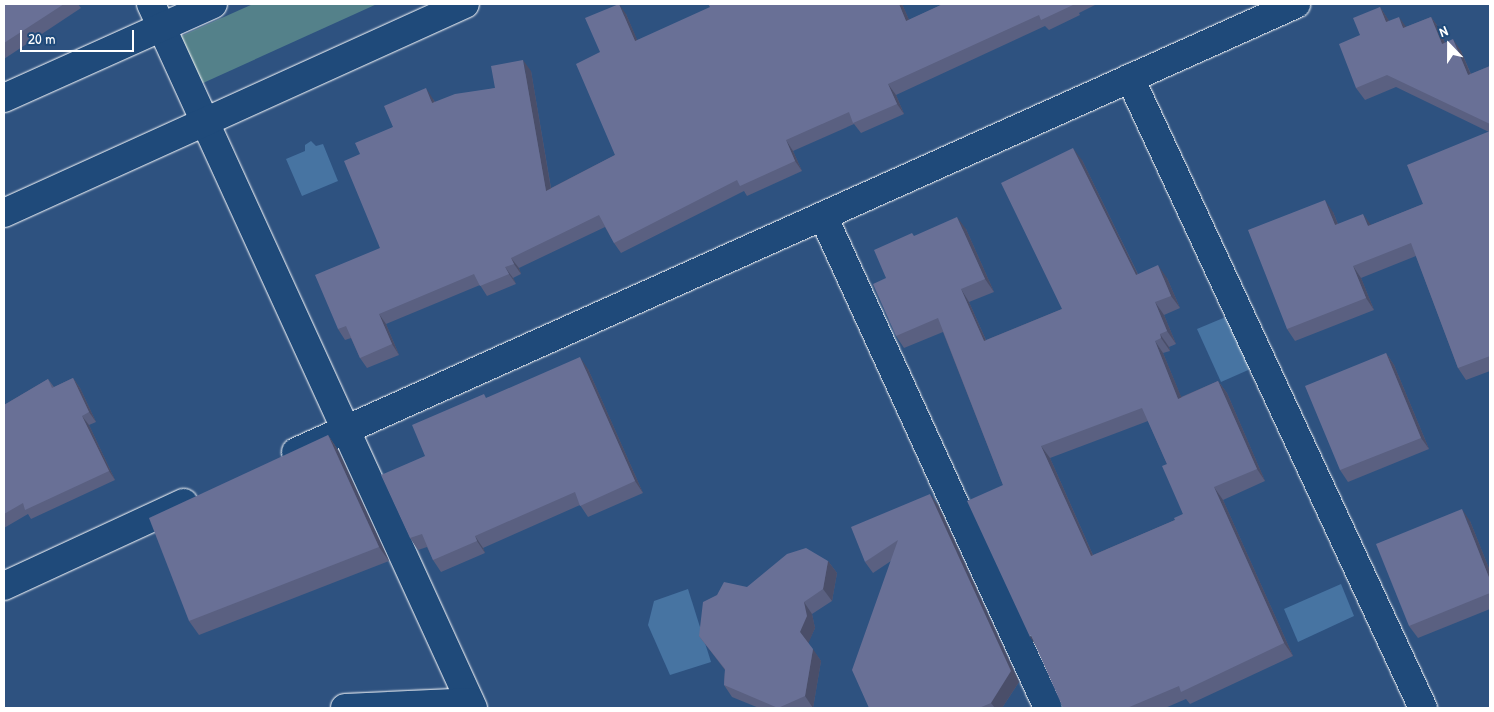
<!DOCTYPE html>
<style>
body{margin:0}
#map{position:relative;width:1494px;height:712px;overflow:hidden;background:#2e5280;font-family:"Patrick Hand",sans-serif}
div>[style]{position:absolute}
.green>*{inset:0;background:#54818a}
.water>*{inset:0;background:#4774a2}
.roads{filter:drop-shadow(0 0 1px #fff) drop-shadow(0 0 1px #fff)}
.street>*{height:28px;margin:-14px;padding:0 14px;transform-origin:14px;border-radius:14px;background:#1f4a7a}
.wall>*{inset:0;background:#5a6081}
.shaded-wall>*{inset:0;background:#4a4e69}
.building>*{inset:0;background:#697096}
span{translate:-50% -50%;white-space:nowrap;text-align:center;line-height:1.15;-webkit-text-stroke:4.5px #1f4a7a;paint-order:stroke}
.frame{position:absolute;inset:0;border:5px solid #fff;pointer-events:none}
.north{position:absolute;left:1424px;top:20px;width:50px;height:50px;-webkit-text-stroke:4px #1f4a7a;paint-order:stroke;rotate:338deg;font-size:14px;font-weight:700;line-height:20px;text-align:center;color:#fff}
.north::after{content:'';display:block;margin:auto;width:18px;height:22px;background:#fff;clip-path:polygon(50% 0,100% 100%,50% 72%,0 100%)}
.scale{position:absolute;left:20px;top:30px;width:114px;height:22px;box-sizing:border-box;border:2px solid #fff;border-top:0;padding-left:6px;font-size:15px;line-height:18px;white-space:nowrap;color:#fff;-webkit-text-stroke:4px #1f4a7a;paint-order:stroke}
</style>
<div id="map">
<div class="green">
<i style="clip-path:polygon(253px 4px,377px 4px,192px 88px,168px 42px)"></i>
</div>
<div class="water">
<i style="clip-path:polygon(311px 141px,316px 146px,323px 144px,338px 181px,302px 196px,286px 159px,305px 151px,305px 145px)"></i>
<i style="clip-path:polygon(1228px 316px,1255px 367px,1221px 382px,1197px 329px)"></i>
<i style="clip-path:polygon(1341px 584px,1354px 616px,1298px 642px,1284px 609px)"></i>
<i style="clip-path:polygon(688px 589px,711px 662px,670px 675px,648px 625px,654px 601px)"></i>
</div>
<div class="roads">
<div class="street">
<i style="left:151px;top:4px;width:774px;rotate:65.42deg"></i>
<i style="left:1130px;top:78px;width:695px;rotate:65.06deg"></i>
<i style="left:4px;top:98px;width:229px;rotate:-24.2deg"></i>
<i style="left:4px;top:213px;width:506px;rotate:-24.39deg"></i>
<i style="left:823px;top:216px;width:541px;rotate:65.42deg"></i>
<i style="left:296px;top:452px;width:1096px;rotate:-24.13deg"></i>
<i style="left:4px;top:586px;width:198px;rotate:-24.8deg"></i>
<i style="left:345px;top:708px;width:125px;rotate:-2.7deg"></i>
</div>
</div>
<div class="wall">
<i style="clip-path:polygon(4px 4px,78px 4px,81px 8px,4px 59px)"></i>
<i style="clip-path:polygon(902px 4px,909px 20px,943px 4px,1097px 4px,1079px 13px,1080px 15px,1049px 30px,1045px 26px,896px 95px,904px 114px,861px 133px,854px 124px,793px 151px,802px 171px,747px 196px,744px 191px,621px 253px,614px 243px,605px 227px,519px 268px,521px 274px,513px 278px,516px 284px,487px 296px,480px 285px,386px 324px,399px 355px,367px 368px,360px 358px,351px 338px,345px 340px,338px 329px,380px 248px,360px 154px,393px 127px,433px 99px,435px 102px,495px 88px,531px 71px,551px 188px,615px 155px,600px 52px,626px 14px,637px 40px)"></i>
<i style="clip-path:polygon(1380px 7px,1389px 21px,1406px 27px,1431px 17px,1439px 28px,1445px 43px,1461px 51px,1471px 74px,1490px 66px,1490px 371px,1466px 380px,1458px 368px,1416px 256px,1361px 278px,1374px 310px,1295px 341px,1287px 329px,1333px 212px,1338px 224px,1371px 225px,1423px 204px,1489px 132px,1396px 87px,1365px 100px,1356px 88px,1360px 35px)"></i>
<i style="clip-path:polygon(evenodd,1082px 160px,1138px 274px,1167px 278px,1180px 308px,1164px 315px,1176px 344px,1169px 347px,1170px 351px,1163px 353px,1181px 397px,1218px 381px,1227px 393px,1265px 481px,1223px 500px,1293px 656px,1190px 704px,1186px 699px,1165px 708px,1063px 708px,1003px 485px,943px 332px,904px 348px,896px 336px,886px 278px,914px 236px,966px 229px,994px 292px,969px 302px,986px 340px,1062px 309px,1082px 160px,1148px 421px,1167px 464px,1183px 514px,1175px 520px,1093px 555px,1050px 458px,1148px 421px)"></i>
<i style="clip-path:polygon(1386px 353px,1394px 365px,1429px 449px,1348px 482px,1340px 470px)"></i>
<i style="clip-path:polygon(588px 369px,643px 493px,588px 517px,580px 505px,483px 548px,485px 553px,441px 572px,433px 560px,427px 547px,418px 550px,410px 538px,425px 456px,486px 398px)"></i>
<i style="clip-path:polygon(73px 378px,80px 388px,96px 422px,89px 425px,115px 480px,31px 519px,28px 514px,4px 528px,4px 405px,48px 379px,54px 387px)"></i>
<i style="clip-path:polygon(328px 435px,338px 450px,389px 561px,199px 635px,189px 621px)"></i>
<i style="clip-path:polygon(938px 505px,1019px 682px,1002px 708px,869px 708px,891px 561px,873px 573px,865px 562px)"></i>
<i style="clip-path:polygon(1470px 521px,1490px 571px,1490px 609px,1418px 638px,1409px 626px)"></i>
<i style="clip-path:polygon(828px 561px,837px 573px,832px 601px,812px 614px,815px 628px,808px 643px,821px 661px,813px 708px,759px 708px,732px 697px,724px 685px,725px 670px,699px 636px,747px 587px)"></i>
</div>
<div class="shaded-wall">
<i style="clip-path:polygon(619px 4px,626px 14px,642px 51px,635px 41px)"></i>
<i style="clip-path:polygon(899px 4px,902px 4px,914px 31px,906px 21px)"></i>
<i style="clip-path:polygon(1380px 7px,1388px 19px,1394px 34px,1386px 22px)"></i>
<i style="clip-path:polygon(1399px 17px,1407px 28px,1403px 28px)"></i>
<i style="clip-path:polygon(1431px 17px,1439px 28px,1450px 56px,1442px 44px)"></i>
<i style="clip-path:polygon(1453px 39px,1461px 51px,1476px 87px,1468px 75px)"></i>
<i style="clip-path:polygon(523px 60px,531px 71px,553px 201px,546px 191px)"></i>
<i style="clip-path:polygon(888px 84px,896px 95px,904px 114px,897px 104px)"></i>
<i style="clip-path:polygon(426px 88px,433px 99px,440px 113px,432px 103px)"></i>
<i style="clip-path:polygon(786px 140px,793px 151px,802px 171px,795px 161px)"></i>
<i style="clip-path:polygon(1073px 148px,1082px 160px,1144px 287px,1136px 275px)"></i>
<i style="clip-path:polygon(1325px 200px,1333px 212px,1343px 237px,1335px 225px)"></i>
<i style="clip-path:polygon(1363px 214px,1371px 225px,1368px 226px)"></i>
<i style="clip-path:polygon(957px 217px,966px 229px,994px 292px,985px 279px)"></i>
<i style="clip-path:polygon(511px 258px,519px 268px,521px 274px,514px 264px)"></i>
<i style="clip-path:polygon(1158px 265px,1167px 278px,1180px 308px,1171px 296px)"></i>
<i style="clip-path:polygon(1353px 266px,1361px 278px,1374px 310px,1366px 298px)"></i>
<i style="clip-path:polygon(505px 267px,513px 278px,516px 284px,509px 274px)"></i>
<i style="clip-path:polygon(961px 289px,969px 302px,992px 354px,984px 341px)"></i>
<i style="clip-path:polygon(1155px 302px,1164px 315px,1176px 344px,1167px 331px)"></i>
<i style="clip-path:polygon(379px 314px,386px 324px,399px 355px,392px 344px)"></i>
<i style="clip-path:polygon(1160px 334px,1169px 347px,1170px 351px,1161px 338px)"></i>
<i style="clip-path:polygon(1155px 341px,1163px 353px,1187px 411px,1178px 399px)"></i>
<i style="clip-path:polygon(1386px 353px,1394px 365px,1429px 449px,1421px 438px)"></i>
<i style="clip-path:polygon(580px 357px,588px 369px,643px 493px,635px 481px)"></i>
<i style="clip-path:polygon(73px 378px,80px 388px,96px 422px,89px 412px)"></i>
<i style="clip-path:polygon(1218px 381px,1227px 393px,1265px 481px,1257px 469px)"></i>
<i style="clip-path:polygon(82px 416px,89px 425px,115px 480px,109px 471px)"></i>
<i style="clip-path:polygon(328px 435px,338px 450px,389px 561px,379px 547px)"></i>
<i style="clip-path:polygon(1041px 446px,1050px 458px,1099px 569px,1091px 556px)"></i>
<i style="clip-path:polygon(1214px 487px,1223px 500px,1293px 656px,1284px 643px)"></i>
<i style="clip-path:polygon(930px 494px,938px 505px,1019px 682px,1002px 708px,995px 708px,991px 703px)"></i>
<i style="clip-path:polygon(1462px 509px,1470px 521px,1490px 571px,1490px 580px)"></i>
<i style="clip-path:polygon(475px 536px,483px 548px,485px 553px,477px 541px)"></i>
<i style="clip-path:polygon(828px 561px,837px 573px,832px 601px,823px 589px)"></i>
<i style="clip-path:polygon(804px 602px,812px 614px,815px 628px,808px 644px,800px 632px)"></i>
<i style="clip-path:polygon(1031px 635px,1039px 650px,1030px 637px)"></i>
<i style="clip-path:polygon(813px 649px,821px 661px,813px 708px,805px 696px)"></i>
</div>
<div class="building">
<i style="clip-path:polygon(4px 4px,64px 4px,4px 43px)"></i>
<i style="clip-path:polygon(619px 4px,635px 41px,710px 7px,708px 4px,899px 4px,906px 21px,943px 4px,1072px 4px,1073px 5px,1041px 20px,1039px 15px,888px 84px,897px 104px,853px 123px,849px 112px,786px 140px,795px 161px,740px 186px,737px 180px,614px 243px,599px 215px,511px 258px,514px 264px,505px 267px,509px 274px,480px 286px,474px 274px,379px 314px,392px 344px,360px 358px,346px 326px,338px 329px,315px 275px,380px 248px,344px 161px,360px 154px,355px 143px,393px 127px,384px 106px,426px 88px,432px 103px,455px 94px,495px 88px,491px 66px,523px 60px,546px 191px,615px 155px,576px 64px,600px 52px,585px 18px)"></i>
<i style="clip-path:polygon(1380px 7px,1386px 22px,1399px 17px,1403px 28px,1431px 17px,1442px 44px,1453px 39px,1468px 75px,1490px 66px,1490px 124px,1387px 75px,1356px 88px,1339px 44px,1360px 35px,1353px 18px)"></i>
<i style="clip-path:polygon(1490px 131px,1490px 356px,1458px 368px,1411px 243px,1353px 266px,1366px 298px,1287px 329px,1248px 230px,1325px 200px,1335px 225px,1363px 214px,1368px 226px,1423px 204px,1407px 165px)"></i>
<i style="clip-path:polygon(evenodd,1073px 148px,1136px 275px,1158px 265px,1171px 296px,1155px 302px,1167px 331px,1160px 334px,1161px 338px,1155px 341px,1178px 399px,1218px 381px,1257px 469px,1214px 487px,1284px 643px,1181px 692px,1179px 686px,1127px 708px,1063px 708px,1031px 635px,1030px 637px,967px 501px,1003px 485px,938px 318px,896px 336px,873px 284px,886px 278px,874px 250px,912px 233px,914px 236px,957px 217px,985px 279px,961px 289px,984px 341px,1062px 309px,1001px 183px,1073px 148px,1142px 408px,1167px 464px,1162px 466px,1183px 514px,1174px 518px,1175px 520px,1091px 556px,1041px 446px,1142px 408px)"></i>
<i style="clip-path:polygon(1386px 353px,1421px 438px,1340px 470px,1305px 386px)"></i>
<i style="clip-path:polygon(580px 357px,635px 481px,580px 506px,575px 492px,475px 536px,477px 541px,433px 560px,422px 534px,410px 538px,381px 475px,425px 456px,412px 425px,484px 394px,486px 398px)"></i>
<i style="clip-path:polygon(73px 378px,89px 412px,82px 416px,109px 471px,25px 510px,23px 503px,4px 514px,4px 405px,48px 379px,52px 388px)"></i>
<i style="clip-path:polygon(328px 435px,379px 547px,189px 621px,149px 518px)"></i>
<i style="clip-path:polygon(930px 494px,1011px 671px,991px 703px,979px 708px,869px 708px,852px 670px,898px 540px,865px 562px,851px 527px)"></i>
<i style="clip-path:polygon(1462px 509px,1490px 580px,1490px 593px,1409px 626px,1376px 544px)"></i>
<i style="clip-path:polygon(806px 548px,828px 561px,823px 589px,804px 602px,807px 616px,800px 632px,813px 649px,805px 696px,778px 708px,724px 685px,725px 669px,699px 636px,703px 602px,717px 595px,724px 582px,747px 587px,787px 554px)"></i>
</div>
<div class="frame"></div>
<div class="north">N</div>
<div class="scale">20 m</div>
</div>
